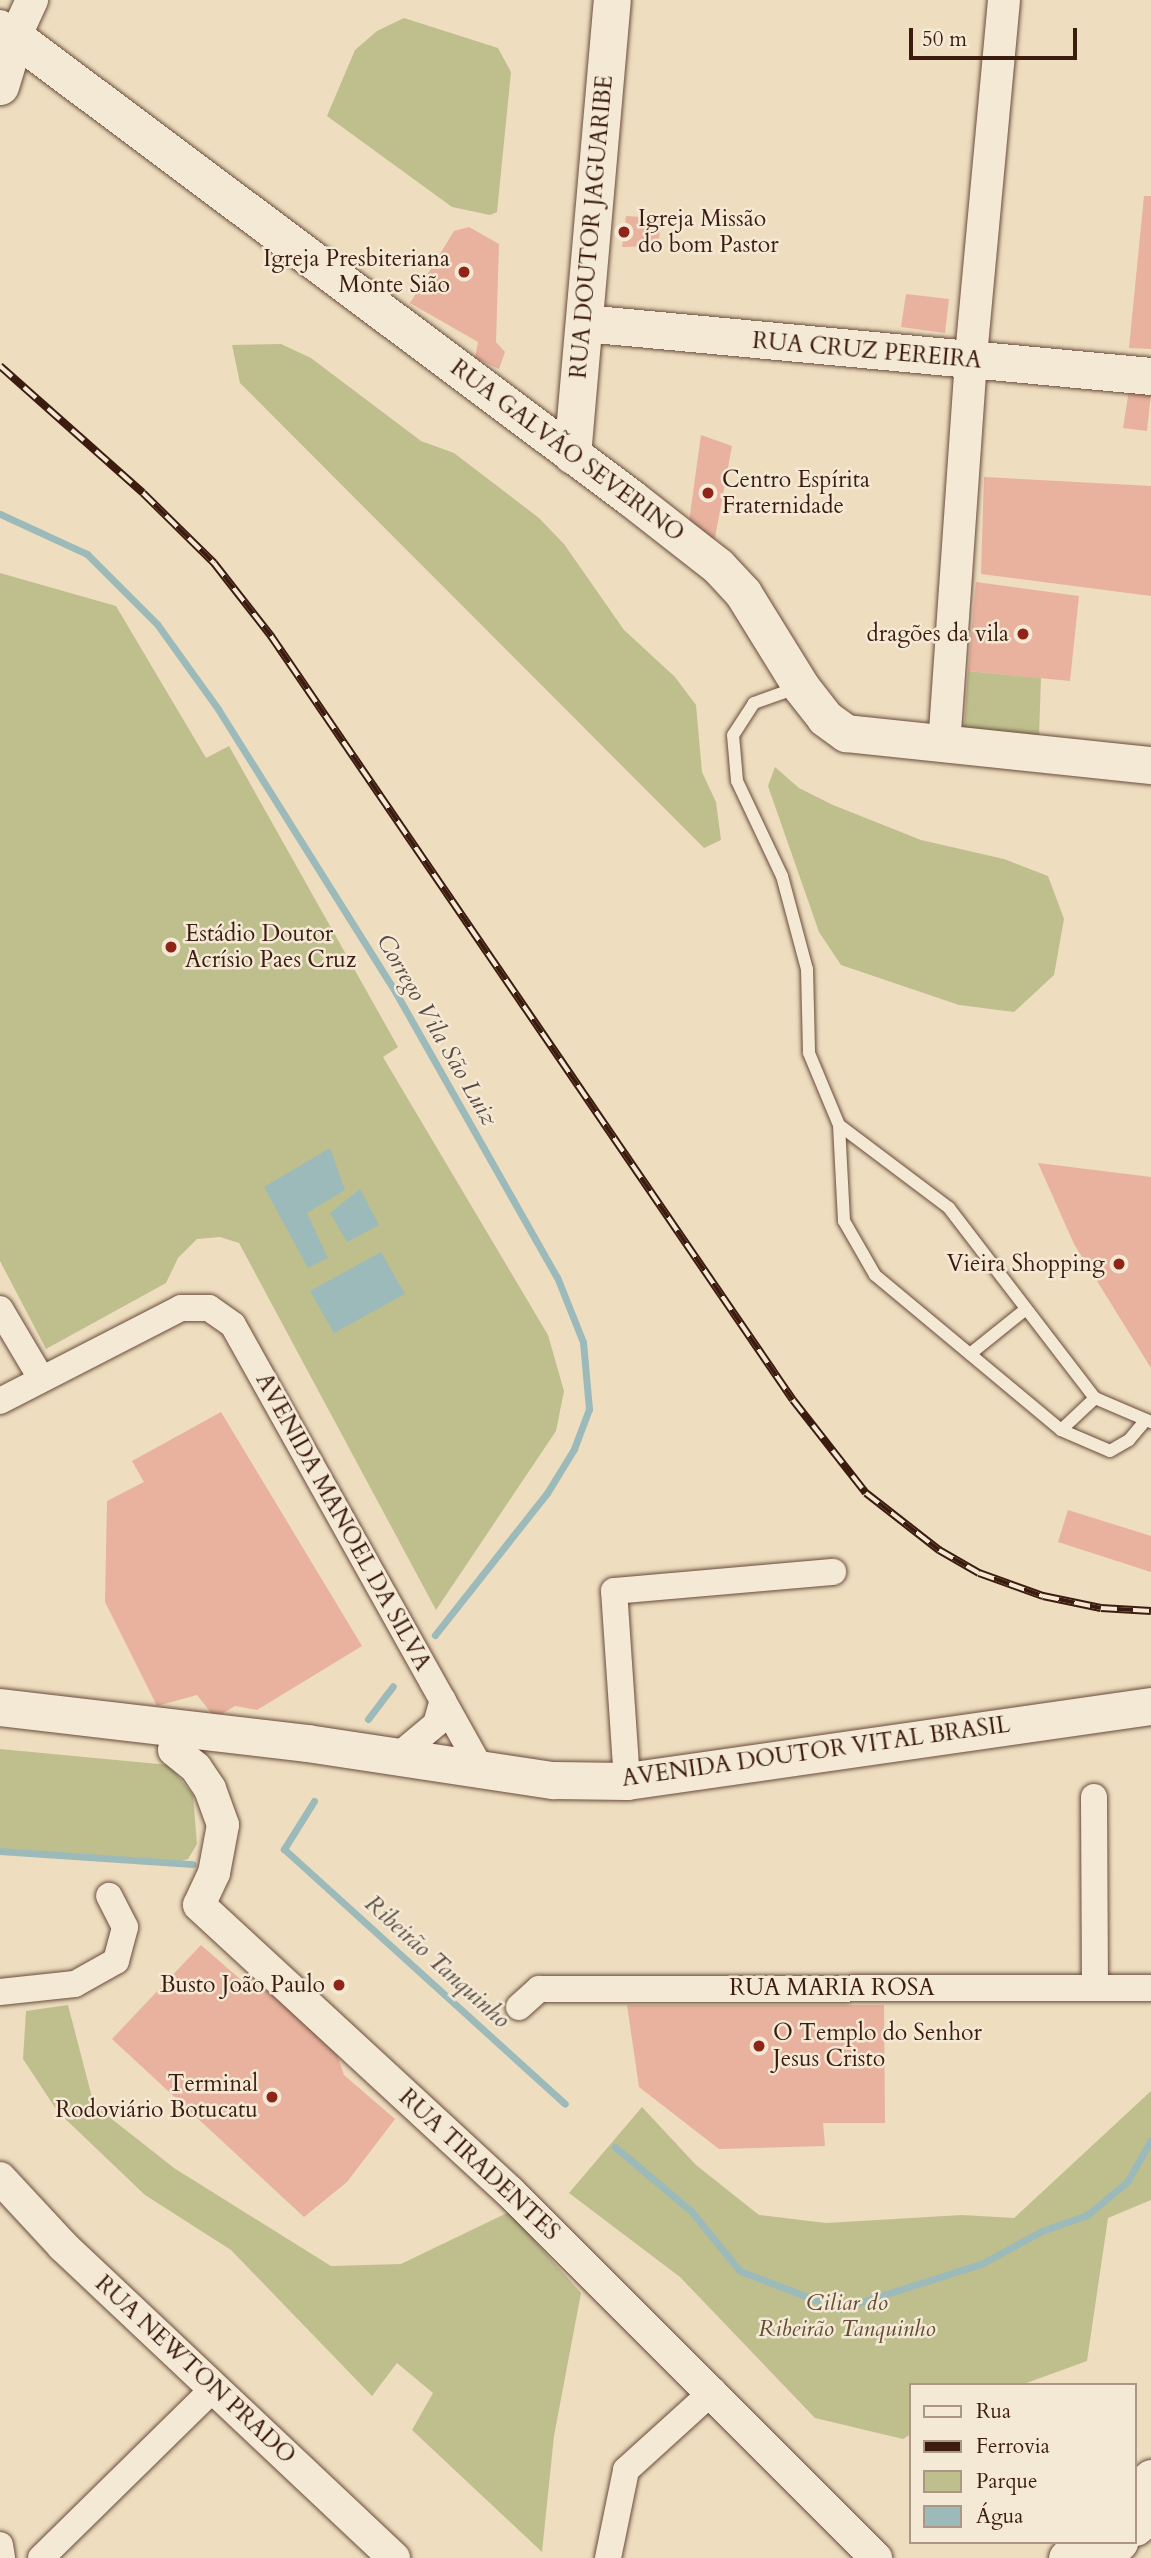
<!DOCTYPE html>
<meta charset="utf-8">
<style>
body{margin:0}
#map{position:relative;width:1151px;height:2558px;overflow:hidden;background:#eeddbf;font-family:Cardo,serif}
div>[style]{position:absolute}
.green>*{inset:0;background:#bfbf8e}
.water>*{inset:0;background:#9cbaba}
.stream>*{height:7px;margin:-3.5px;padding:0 3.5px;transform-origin:3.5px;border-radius:3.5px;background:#9cbaba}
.building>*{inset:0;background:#e8b29e}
.roads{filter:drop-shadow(0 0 2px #694c3c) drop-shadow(0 0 2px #694c3c)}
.service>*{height:12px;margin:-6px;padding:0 6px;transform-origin:6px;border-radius:6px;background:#f4e9d5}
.minor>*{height:26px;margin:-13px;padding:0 13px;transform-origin:13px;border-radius:13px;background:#f4e9d5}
.tertiary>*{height:32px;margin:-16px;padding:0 16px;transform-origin:16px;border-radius:16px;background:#f4e9d5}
.secondary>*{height:37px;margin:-18.5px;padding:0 18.5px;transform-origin:18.5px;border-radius:18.5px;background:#f4e9d5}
.rail>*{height:8px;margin-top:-4px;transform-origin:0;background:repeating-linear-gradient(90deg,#f4e9d5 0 16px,#3d1c10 0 32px);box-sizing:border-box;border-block:2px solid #3d1c10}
.dots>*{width:19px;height:19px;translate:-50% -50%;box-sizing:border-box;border:4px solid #f4e9d5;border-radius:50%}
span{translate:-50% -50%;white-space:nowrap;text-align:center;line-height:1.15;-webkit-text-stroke:5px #f4e9d5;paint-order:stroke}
.poi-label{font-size:23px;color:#3d1c10}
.left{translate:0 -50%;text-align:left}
.right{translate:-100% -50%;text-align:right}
.street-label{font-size:23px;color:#3d1c10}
.park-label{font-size:23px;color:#644d36;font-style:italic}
.water-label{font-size:24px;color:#5a4b43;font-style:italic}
.legend{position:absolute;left:909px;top:2383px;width:228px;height:161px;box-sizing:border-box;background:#f4e9d5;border:2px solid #ab9786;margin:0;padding:9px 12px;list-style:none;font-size:21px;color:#3d1c10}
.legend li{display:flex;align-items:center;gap:14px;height:35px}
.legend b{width:35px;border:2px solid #ab9786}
.scale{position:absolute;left:909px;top:28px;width:168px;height:32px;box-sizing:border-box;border:4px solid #3d1c10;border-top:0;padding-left:9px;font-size:21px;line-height:24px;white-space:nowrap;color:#3d1c10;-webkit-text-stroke:5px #f4e9d5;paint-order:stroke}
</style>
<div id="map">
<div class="green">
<i style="clip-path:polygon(404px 18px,498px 48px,511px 72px,497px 212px,490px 215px,452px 207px,327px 116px,355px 50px,377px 31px)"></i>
<i style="clip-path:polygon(281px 344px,311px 358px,421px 441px,454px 453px,539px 518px,564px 544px,624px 630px,675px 677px,696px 705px,702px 772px,716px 802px,721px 840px,704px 848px,240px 383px,232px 345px)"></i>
<i style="clip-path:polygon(0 573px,116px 606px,206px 758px,229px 746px,398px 1047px,383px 1057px,548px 1335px,564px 1391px,556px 1431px,436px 1610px,239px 1243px,220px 1237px,197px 1239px,178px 1258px,166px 1283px,46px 1349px,0 1261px)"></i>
<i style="clip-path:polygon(968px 671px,1041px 678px,1039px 736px,964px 728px)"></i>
<i style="clip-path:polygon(775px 767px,799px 788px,833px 805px,921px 840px,1004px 859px,1048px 876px,1064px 919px,1054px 975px,1014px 1012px,959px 1005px,841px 965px,819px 932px,768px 786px)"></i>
<i style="clip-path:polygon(0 1749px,169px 1765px,193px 1795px,197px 1844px,188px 1859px,181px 1861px,0 1849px)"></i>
<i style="clip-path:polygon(68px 2005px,94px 2105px,174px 2168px,331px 2266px,401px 2264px,509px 2212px,581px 2293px,554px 2436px,542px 2552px,412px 2430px,433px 2393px,397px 2363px,372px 2396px,231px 2250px,145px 2195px,58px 2112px,23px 2059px,26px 2011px)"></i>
<i style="clip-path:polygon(1151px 2091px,1151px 2200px,1108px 2218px,1087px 2361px,1021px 2385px,911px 2385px,911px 2434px,903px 2439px,815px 2418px,680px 2277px,569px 2193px,642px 2107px,696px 2165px,759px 2215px,826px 2223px,962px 2215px,1014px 2218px)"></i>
</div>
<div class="water">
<i style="clip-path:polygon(330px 1148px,345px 1190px,307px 1213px,328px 1258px,308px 1268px,264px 1187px)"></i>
<i style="clip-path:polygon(360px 1189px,379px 1225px,347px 1242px,330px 1213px)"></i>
<i style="clip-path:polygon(381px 1252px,405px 1294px,334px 1333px,310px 1291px)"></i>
</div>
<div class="stream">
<i style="left:0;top:514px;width:96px;rotate:24.7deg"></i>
<i style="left:87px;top:554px;width:99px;rotate:45deg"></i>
<i style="left:157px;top:624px;width:105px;rotate:54.3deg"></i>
<i style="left:218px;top:709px;width:335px;rotate:57.9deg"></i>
<i style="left:396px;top:993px;width:326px;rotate:60.5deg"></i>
<i style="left:557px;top:1277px;width:70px;rotate:68.2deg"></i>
<i style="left:583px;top:1342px;width:67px;rotate:84.9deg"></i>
<i style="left:589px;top:1409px;width:43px;rotate:110.6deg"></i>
<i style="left:574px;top:1449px;width:52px;rotate:121.5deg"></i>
<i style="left:547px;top:1493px;width:181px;rotate:128.3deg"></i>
<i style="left:368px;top:1719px;width:41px;rotate:-52.9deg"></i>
<i style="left:314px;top:1801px;width:57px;rotate:122deg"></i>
<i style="left:284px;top:1849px;width:379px;rotate:42.2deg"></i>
<i style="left:0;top:1851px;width:193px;rotate:3.9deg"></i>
<i style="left:615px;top:2147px;width:99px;rotate:40.1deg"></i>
<i style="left:691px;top:2211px;width:77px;rotate:50.8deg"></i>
<i style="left:740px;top:2271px;width:106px;rotate:21deg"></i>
<i style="left:839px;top:2309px;width:149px;rotate:-17.6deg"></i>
<i style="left:981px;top:2264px;width:69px;rotate:-28.4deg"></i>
<i style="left:1042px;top:2231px;width:48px;rotate:-19.6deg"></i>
<i style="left:1087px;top:2215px;width:52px;rotate:-39.5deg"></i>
<i style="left:1127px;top:2182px;width:48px;rotate:-60.3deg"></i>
</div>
<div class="building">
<i style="clip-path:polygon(1144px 196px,1151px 196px,1151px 349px,1129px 348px)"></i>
<i style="clip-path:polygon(626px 216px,660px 218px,659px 246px,622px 247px)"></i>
<i style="clip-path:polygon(469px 227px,499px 244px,496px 342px,505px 352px,499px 369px,475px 358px,478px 342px,410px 303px,454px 231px)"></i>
<i style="clip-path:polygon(906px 294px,949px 299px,945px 333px,901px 327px)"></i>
<i style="clip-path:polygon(1129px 390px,1151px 393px,1147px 431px,1123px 428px)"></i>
<i style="clip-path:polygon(701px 435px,732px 446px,714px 543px,689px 522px)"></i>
<i style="clip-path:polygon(984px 477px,1151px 486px,1151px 596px,981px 574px)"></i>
<i style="clip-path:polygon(976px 582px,1079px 596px,1070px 681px,968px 671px)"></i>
<i style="clip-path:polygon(1038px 1163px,1151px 1177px,1151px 1368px,1074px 1244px)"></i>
<i style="clip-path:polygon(221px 1412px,362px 1646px,257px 1710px,235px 1706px,215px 1718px,197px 1695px,157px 1706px,105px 1602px,107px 1501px,144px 1482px,132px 1461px)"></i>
<i style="clip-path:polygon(1068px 1510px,1151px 1536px,1151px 1572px,1058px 1542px)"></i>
<i style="clip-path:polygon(201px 1945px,248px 1986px,282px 1996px,333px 2043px,344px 2075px,395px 2119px,347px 2182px,304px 2217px,112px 2039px)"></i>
<i style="clip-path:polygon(627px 2005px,884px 2005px,885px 2123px,823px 2123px,825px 2146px,719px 2149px,639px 2087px)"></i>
</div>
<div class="roads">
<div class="service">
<i style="left:796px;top:688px;width:45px;rotate:160.3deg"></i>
<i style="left:754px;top:703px;width:38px;rotate:123deg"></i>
<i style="left:733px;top:735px;width:46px;rotate:85deg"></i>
<i style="left:737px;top:781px;width:105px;rotate:64.7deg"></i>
<i style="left:782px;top:876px;width:96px;rotate:75deg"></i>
<i style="left:807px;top:969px;width:84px;rotate:88.6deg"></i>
<i style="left:809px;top:1053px;width:78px;rotate:67.4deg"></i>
<i style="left:839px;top:1125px;width:138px;rotate:37deg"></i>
<i style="left:949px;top:1208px;width:240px;rotate:52.5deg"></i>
<i style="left:1095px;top:1398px;width:61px;rotate:23.2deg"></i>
<i style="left:839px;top:1125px;width:96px;rotate:87deg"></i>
<i style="left:844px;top:1221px;width:62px;rotate:60.1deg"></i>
<i style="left:875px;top:1275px;width:242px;rotate:39.8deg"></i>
<i style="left:1061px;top:1430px;width:53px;rotate:23.2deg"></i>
<i style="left:1110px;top:1451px;width:22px;rotate:-30deg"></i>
<i style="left:1129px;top:1440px;width:26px;rotate:-50deg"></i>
<i style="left:970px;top:1354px;width:72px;rotate:-38.8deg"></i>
<i style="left:1061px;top:1430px;width:47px;rotate:-43.3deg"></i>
</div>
<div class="minor">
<i style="left:0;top:1309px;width:80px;rotate:59.3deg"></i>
<i style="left:0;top:1401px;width:203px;rotate:-27.2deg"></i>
<i style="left:181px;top:1308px;width:28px"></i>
<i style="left:209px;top:1308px;width:29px;rotate:35deg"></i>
<i style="left:233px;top:1325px;width:509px;rotate:60.81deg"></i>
<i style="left:399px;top:1755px;width:48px;rotate:-40deg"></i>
<i style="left:436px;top:1724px;width:25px;rotate:-74deg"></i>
<i style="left:627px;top:1781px;width:190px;rotate:-93.9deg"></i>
<i style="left:614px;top:1591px;width:220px;rotate:-5deg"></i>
<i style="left:1094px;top:1797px;width:191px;rotate:89.7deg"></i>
<i style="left:0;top:1992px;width:75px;rotate:-6.1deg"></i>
<i style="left:75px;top:1984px;width:47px;rotate:-29.3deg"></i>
<i style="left:116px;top:1961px;width:35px;rotate:-75deg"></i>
<i style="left:125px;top:1927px;width:35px;rotate:-117deg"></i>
<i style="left:519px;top:2007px;width:27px;rotate:-42deg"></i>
<i style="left:539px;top:1989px;width:612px;rotate:-0.09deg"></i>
<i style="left:0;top:2545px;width:13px;rotate:81deg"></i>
<i style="left:41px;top:2558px;width:244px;rotate:-44.5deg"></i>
<i style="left:608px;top:2558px;width:90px;rotate:-78.4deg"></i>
<i style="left:626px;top:2470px;width:118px;rotate:-42.2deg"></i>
</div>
<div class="tertiary">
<i style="left:0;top:26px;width:19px;rotate:36deg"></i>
<i style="left:15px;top:37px;width:41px;rotate:-65.3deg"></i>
<i style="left:944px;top:746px;width:402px;rotate:-86deg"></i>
<i style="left:972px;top:345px;width:346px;rotate:-84.7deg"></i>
<i style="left:174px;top:1750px;width:28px;rotate:39deg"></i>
<i style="left:196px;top:1768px;width:25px;rotate:56deg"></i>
<i style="left:210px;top:1789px;width:38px;rotate:70deg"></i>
<i style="left:223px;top:1825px;width:49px;rotate:100.6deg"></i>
<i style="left:214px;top:1873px;width:35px;rotate:115deg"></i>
<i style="left:199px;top:1905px;width:423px;rotate:42.7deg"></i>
<i style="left:510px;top:2192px;width:518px;rotate:45deg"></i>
<i style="left:0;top:2178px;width:93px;rotate:47.2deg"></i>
<i style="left:63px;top:2246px;width:455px;rotate:43.3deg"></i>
</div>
<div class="secondary">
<i style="left:0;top:86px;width:51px;rotate:-73deg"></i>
<i style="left:15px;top:37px;width:769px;rotate:36.81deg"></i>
<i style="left:631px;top:498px;width:110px;rotate:38deg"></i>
<i style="left:718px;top:566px;width:37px;rotate:47deg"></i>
<i style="left:743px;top:593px;width:110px;rotate:58.3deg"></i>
<i style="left:801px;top:687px;width:39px;rotate:52deg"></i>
<i style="left:825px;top:718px;width:26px;rotate:36deg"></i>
<i style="left:846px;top:733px;width:307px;rotate:6deg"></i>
<i style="left:584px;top:323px;width:569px;rotate:5.34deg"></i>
<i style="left:572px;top:455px;width:457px;rotate:-85deg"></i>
<i style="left:0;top:1707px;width:309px;rotate:6.7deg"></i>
<i style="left:307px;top:1743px;width:249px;rotate:8.6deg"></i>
<i style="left:553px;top:1780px;width:74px;rotate:0.8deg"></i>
<i style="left:627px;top:1781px;width:529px;rotate:-8.15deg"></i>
<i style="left:1135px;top:2493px;width:22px;rotate:-43deg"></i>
<i style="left:1135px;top:2527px;width:21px;rotate:-41deg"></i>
<i style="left:1067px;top:2558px;width:23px;rotate:-45deg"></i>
<i style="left:1103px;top:2558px;width:23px;rotate:-45deg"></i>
</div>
</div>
<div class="rail">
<i style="left:0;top:366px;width:191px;rotate:41.6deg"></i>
<i style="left:143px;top:493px;width:100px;rotate:44.6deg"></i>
<i style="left:214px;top:563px;width:93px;rotate:52deg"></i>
<i style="left:271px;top:636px;width:925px;rotate:55.66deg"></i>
<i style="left:793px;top:1400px;width:118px;rotate:51.9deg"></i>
<i style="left:866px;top:1493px;width:93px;rotate:38deg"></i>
<i style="left:939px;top:1550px;width:46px;rotate:29.9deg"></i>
<i style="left:979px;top:1573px;width:68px;rotate:19.8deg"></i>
<i style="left:1043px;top:1596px;width:59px;rotate:11.7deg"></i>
<i style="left:1101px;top:1608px;width:50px;rotate:3.4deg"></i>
</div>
<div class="dots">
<i style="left:624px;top:232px;background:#8f2418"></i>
<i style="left:464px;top:272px;background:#8f2418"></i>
<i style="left:708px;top:493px;background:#8f2418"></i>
<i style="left:1023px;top:634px;background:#8f2418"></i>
<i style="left:171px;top:947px;background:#8f2418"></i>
<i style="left:1119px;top:1264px;background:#8f2418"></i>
<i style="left:339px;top:1985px;background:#8f2418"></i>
<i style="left:759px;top:2046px;background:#8f2418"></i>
<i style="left:272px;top:2097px;background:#8f2418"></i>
</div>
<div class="poi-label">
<span class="left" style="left:638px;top:232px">Igreja Missão<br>do bom Pastor</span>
<span class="right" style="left:450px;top:272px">Igreja Presbiteriana<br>Monte Sião</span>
<span class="left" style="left:722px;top:493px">Centro Espírita<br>Fraternidade</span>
<span class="right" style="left:1009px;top:634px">dragões da vila</span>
<span class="left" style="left:185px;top:947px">Estádio Doutor<br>Acrísio Paes Cruz</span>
<span class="right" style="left:1105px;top:1264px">Vieira Shopping</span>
<span class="right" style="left:325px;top:1985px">Busto João Paulo</span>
<span class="left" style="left:773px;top:2046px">O Templo do Senhor<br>Jesus Cristo</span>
<span class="right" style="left:258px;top:2097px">Terminal<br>Rodoviário Botucatu</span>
</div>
<div class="street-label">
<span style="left:592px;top:227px;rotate:-85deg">RUA DOUTOR JAGUARIBE</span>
<span style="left:867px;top:351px;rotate:5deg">RUA CRUZ PEREIRA</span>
<span style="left:567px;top:451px;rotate:37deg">RUA GALVÃO SEVERINO</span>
<span style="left:343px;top:1522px;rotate:61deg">AVENIDA MANOEL DA SILVA</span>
<span style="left:816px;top:1752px;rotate:-8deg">AVENIDA DOUTOR VITAL BRASIL</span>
<span style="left:832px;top:1988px">RUA MARIA ROSA</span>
<span style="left:479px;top:2165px;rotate:43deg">RUA TIRADENTES</span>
<span style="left:195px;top:2370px;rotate:43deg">RUA NEWTON PRADO</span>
</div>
<div class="park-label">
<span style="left:847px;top:2316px">Ciliar do<br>Ribeirão Tanquinho</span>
</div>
<div class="water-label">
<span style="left:437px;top:1030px;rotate:60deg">Corrego Vila São Luiz</span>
<span style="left:437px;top:1962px;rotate:42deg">Ribeirão Tanquinho</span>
</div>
<ul class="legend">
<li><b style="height:9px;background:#f4e9d5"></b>Rua</li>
<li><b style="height:9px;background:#3d1c10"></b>Ferrovia</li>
<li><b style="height:19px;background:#bfbf8e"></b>Parque</li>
<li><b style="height:19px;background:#9cbaba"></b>Água</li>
</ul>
<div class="scale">50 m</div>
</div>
